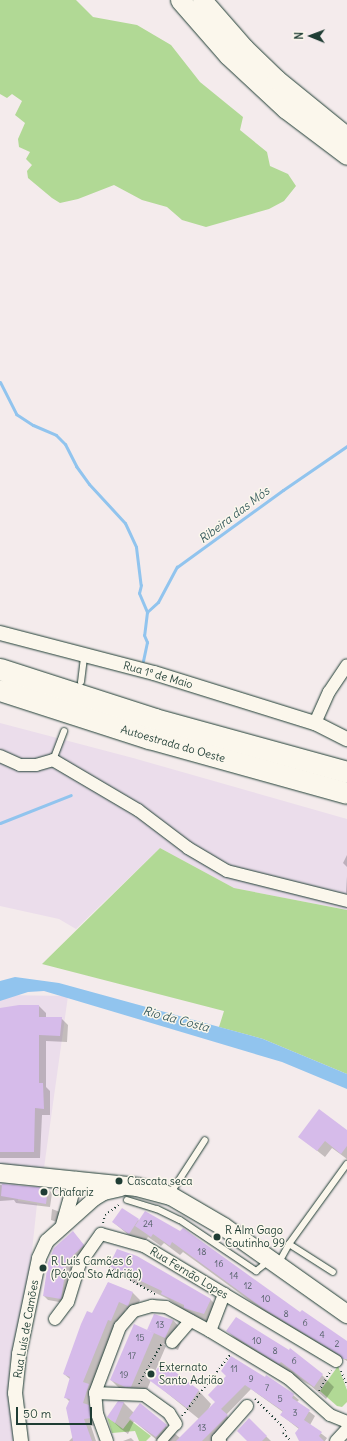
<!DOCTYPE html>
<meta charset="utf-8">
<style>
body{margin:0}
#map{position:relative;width:347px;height:1441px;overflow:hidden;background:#f4ebec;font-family:Delius,sans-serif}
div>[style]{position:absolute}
.built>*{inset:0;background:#ebddeb}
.green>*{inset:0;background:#b1d995}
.water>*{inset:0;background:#91c4ee}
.shadow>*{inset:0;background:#0003}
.stream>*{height:3px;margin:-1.5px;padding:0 1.5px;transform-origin:1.5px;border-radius:1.5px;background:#91c4ee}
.building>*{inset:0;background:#d6bbea}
.path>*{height:2px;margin-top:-1px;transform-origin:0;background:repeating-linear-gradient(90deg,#1f3d34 0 1px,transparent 0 4px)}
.roads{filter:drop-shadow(0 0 1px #1f3d34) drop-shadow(0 0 1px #1f3d34)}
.service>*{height:6px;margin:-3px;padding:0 3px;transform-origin:3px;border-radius:3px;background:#fbf7ec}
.pedestrian>*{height:9px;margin:-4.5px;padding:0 4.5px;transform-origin:4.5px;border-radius:4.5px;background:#fbf7ec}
.minor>*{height:12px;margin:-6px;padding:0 6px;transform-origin:6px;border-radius:6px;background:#fbf7ec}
.tertiary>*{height:14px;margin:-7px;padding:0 7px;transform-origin:7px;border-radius:7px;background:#fbf7ec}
.primary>*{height:18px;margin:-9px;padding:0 9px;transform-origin:9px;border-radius:9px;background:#fbf7ec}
.trunk>*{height:19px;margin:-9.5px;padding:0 9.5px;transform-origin:9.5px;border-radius:9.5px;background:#fbf7ec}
.motorway>*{height:21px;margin:-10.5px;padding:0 10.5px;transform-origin:10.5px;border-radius:10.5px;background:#fbf7ec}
.dots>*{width:11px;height:11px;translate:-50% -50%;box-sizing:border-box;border:2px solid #fbf7ec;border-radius:50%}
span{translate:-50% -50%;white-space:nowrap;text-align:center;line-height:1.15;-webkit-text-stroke:3px #fbf7ec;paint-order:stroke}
.number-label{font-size:9px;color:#4d5c62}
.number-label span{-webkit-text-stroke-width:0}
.street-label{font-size:11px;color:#1f3d34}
.poi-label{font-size:11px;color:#1f3d34}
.left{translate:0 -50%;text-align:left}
.water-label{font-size:12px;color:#3c5f62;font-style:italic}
.north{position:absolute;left:291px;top:16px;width:40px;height:40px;-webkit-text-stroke:3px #fbf7ec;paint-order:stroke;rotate:271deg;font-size:11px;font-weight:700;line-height:16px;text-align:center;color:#1f3d34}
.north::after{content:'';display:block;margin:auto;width:14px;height:18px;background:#1f3d34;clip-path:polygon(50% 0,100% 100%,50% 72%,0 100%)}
.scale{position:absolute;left:16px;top:1407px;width:76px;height:18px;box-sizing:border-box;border:2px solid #1f3d34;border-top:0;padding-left:5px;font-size:12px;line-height:14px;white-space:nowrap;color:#1f3d34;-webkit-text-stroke:3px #fbf7ec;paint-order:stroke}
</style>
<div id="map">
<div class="built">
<i style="clip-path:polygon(0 723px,133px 758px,347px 819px,347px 910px,234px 888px,160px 848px,76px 929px,59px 919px,0 906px)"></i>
<i style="clip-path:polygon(0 995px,68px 996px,44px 1168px,0 1165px)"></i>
<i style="clip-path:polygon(0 1177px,18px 1178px,18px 1201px,37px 1204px,27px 1298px,9px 1368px,9px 1391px,14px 1441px,0 1441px)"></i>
</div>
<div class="green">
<i style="clip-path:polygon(0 0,76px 0,93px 17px,137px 25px,171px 45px,200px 82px,243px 117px,240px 130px,267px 152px,270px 166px,288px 174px,296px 186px,284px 201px,269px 209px,206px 227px,182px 220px,167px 207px,142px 200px,114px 185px,78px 199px,60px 203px,52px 198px,28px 178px,27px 171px,32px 165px,26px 159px,30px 152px,19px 147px,18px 139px,25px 123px,15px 115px,22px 101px,12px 94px,7px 98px,0 94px)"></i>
<i style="clip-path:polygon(160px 848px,234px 888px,347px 910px,347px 1074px,263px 1039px,219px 1027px,224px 1011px,42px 964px)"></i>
<i style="clip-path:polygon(338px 1366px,347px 1390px,347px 1402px,342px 1407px,337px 1406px,320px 1391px)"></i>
<i style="clip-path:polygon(107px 1417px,123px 1429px,130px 1420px,151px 1436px,146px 1441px,139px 1441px,135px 1431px,112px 1433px)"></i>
</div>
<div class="water">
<i style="clip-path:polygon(15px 977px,59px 983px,263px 1039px,347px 1074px,347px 1089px,282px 1062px,44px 991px,28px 992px,0 1001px,0 981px)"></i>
</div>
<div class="shadow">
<i style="clip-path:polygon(347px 855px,347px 867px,343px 863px)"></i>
<i style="clip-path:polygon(347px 876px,347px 894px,346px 892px)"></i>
<i style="clip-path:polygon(39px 1006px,46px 1013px,46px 1018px,61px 1018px,68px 1025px,67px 1042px,46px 1041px,46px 1087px,50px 1091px,50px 1115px,42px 1115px,40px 1158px,0 1158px,0 1009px)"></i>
<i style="clip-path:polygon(347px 1131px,347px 1159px,332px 1148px,325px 1157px,300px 1137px)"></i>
<i style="clip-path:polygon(0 1185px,48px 1189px,52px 1193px,50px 1207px,16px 1203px,14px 1200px,0 1201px)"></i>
<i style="clip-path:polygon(52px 1209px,60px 1212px,57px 1222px,51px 1220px)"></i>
<i style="clip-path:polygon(138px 1220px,347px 1342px,347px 1361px,275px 1319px,183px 1252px,180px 1255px,164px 1243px,161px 1246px,148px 1237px,142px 1246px,113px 1222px)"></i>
<i style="clip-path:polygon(77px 1237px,88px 1250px,72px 1265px,65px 1303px,48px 1300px,44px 1296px)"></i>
<i style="clip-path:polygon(110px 1265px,210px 1299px,221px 1310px,215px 1324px,195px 1318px,168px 1299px,121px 1276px)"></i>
<i style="clip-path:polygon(108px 1283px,133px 1293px,140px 1300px,135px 1313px,126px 1309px,91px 1387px,97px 1425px,91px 1426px,96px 1441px,69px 1441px,73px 1437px,70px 1402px,65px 1397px,71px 1380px,64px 1374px)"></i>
<i style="clip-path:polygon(173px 1320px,185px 1333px,178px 1350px,162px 1343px,166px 1346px,154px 1374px,162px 1364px,199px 1391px,211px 1404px,208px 1410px,216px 1402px,227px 1376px,293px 1395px,299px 1400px,297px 1402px,315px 1416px,310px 1425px,327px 1438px,325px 1441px,301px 1441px,299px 1429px,281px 1415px,283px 1412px,251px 1389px,226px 1415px,232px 1421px,213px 1441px,158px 1441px,134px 1421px,128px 1434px,121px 1429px,108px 1417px,118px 1402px,124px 1403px,134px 1413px,140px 1404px,180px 1438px,199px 1419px,151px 1380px,143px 1399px,124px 1393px,111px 1380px,151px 1333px)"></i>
<i style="clip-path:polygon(227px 1331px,322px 1375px,334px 1387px,326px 1399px,311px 1386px,240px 1343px)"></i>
<i style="clip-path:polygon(249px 1420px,271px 1441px,248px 1441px)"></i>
<i style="clip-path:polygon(131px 1438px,134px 1441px,123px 1441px)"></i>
</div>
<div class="stream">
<i style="left:0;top:382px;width:36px;rotate:63deg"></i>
<i style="left:16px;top:414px;width:20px;rotate:33deg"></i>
<i style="left:33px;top:425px;width:25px;rotate:23deg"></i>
<i style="left:56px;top:435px;width:13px;rotate:45deg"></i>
<i style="left:65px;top:444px;width:25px;rotate:63deg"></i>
<i style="left:76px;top:466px;width:22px;rotate:54deg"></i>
<i style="left:89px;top:484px;width:53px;rotate:47.3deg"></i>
<i style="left:125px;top:523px;width:26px;rotate:65deg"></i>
<i style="left:136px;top:547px;width:38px;rotate:83deg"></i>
<i style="left:141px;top:585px;width:8px;rotate:104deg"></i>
<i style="left:139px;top:593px;width:21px;rotate:67deg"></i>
<i style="left:147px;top:612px;width:23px;rotate:97deg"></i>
<i style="left:144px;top:635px;width:8px;rotate:67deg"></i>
<i style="left:147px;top:642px;width:19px;rotate:102deg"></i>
<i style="left:147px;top:612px;width:15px;rotate:-42deg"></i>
<i style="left:158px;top:602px;width:40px;rotate:-62deg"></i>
<i style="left:177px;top:567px;width:131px;rotate:-36deg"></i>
<i style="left:283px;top:490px;width:78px;rotate:-34.5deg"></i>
<i style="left:0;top:823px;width:76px;rotate:-21.5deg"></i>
</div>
<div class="building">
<i style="clip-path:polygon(19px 1005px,39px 1005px,39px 1017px,62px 1017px,60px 1036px,39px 1035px,39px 1083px,43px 1083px,44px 1109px,35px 1108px,34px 1152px,0 1152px,0 1008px)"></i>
<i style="clip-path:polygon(319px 1109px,347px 1130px,347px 1146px,341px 1154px,325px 1141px,317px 1151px,298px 1137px)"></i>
<i style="clip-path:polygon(2px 1184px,48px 1188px,46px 1204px,1px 1196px)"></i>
<i style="clip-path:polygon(122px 1208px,139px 1219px,129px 1234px,112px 1222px)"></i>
<i style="clip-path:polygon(145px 1211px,180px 1231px,183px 1228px,300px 1312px,302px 1310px,347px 1341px,347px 1359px,343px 1359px,340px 1355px,264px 1309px,172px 1242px,170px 1246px,153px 1234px,151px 1237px,135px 1226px)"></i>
<i style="clip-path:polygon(73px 1231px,84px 1245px,67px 1261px,61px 1299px,43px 1296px,48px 1263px,54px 1248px)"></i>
<i style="clip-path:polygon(117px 1249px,137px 1256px,211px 1299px,204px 1314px,184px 1308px,184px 1305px,161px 1294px,162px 1291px,109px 1266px)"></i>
<i style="clip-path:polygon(108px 1282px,133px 1292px,128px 1306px,119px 1302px,111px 1321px,108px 1320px,83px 1382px,89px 1384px,83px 1403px,89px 1405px,91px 1418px,84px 1419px,92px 1441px,73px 1441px,66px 1408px,70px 1399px,64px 1398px,70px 1377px,63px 1374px,81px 1324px,87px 1311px,92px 1313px)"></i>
<i style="clip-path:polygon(154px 1314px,173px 1320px,165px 1338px,147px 1330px)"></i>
<i style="clip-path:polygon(236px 1317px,289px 1350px,290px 1348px,323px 1374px,314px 1387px,281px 1362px,279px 1364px,226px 1331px)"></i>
<i style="clip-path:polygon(134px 1324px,154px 1333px,131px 1387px,125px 1387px,110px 1380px)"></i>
<i style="clip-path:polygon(231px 1356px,265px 1377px,266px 1375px,294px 1394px,292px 1398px,310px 1410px,304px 1420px,322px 1432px,319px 1436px,324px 1441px,299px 1441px,295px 1433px,299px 1428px,280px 1415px,283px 1411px,245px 1385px,221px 1409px,228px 1415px,202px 1441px,176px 1441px,215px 1402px,208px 1395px,226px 1376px,221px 1371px)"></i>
<i style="clip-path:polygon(162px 1362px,199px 1390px,187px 1408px,149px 1380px)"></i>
<i style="clip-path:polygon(118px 1401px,124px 1402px,115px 1423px,107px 1417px)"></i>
<i style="clip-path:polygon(140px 1403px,167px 1425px,156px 1437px,129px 1418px)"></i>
<i style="clip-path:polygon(249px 1418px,267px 1436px,262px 1441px,247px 1441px,237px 1431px)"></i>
</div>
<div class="path">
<i style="left:103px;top:1223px;width:8px;rotate:-76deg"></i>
<i style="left:105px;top:1215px;width:19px;rotate:-36deg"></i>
<i style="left:109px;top:1268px;width:55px;rotate:29.4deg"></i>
<i style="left:341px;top:1371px;width:16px;rotate:68deg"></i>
<i style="left:139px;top:1384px;width:47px;rotate:-60.7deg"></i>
<i style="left:319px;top:1391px;width:24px;rotate:-60deg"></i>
<i style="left:255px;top:1399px;width:44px;rotate:45deg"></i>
<i style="left:286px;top:1430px;width:4px;rotate:135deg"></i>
<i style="left:283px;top:1433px;width:11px;rotate:45deg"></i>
<i style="left:182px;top:1416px;width:78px;rotate:-51.8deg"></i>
</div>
<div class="roads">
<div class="service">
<i style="left:81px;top:682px;width:26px;rotate:-83deg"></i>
<i style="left:53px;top:760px;width:31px;rotate:-69deg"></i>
<i style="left:170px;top:1194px;width:64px;rotate:-57.1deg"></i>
<i style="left:127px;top:1200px;width:31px;rotate:17deg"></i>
<i style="left:157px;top:1209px;width:25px;rotate:26deg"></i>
<i style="left:180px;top:1220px;width:92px;rotate:33.9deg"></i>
<i style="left:256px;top:1271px;width:16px;rotate:-38deg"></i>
<i style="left:289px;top:1244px;width:52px;rotate:32.5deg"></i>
<i style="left:278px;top:1264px;width:23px;rotate:-61deg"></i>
<i style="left:289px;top:1244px;width:99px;rotate:-54.1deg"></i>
</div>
<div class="pedestrian">
<i style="left:161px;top:1441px;width:23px;rotate:-49deg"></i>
</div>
<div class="minor">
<i style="left:315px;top:723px;width:34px;rotate:-66deg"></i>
<i style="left:329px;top:692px;width:32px;rotate:-56deg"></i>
<i style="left:0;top:756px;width:22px;rotate:24deg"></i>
<i style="left:20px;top:765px;width:16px"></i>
<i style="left:36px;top:765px;width:18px;rotate:-16deg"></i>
<i style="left:53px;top:760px;width:99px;rotate:30.5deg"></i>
<i style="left:138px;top:810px;width:63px;rotate:37.2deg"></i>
<i style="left:188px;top:848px;width:45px;rotate:30.5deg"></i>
<i style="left:227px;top:871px;width:124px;rotate:14deg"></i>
<i style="left:55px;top:1319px;width:21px;rotate:-53deg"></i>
<i style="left:68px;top:1302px;width:39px;rotate:-73deg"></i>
<i style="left:79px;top:1265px;width:38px;rotate:-55deg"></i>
<i style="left:101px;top:1234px;width:45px;rotate:15.6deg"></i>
<i style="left:144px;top:1246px;width:224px;rotate:30.9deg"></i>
<i style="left:210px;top:1331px;width:40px;rotate:-69deg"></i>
<i style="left:172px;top:1342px;width:28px;rotate:-49deg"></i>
<i style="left:95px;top:1393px;width:49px;rotate:2.3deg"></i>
<i style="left:144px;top:1395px;width:31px;rotate:36deg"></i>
<i style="left:169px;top:1413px;width:13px;rotate:58deg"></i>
<i style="left:107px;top:1441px;width:29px;rotate:-110deg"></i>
<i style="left:97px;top:1414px;width:21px;rotate:-95deg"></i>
<i style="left:95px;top:1393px;width:71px;rotate:-69.3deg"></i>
<i style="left:120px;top:1327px;width:21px;rotate:-49deg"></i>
<i style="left:134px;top:1311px;width:19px;rotate:-16deg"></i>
<i style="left:152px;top:1306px;width:14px;rotate:4deg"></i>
<i style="left:166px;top:1307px;width:50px;rotate:28.6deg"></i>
<i style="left:210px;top:1331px;width:91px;rotate:31.1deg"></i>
<i style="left:288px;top:1378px;width:56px;rotate:41.4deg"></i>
<i style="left:330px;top:1415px;width:18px;rotate:22deg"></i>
<i style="left:220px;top:1441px;width:3px;rotate:-135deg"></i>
<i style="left:218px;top:1439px;width:44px;rotate:-48.7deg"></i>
<i style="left:336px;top:1441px;width:16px;rotate:-47deg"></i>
</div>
<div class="tertiary">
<i style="left:0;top:633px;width:159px;rotate:14.6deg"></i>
<i style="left:154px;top:673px;width:169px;rotate:17.3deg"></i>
<i style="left:315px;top:723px;width:36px;rotate:27deg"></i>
<i style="left:63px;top:1225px;width:48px;rotate:-74.2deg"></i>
<i style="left:21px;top:1441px;width:48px;rotate:-97.1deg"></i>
<i style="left:15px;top:1393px;width:39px;rotate:-84deg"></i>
<i style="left:19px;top:1354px;width:98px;rotate:-78.2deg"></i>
<i style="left:39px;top:1258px;width:19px;rotate:-65deg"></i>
<i style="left:47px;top:1241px;width:63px;rotate:-41.8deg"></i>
<i style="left:94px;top:1199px;width:12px;rotate:-31deg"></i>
<i style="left:104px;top:1193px;width:17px;rotate:-13deg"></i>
</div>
<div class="primary">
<i style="left:0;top:1173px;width:138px;rotate:5.8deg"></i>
<i style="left:137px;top:1187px;width:35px;rotate:15deg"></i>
<i style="left:171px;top:1196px;width:61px;rotate:30.3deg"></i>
<i style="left:224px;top:1227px;width:151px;rotate:35.3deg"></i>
</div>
<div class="trunk">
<i style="left:180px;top:0;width:73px;rotate:48.9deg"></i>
<i style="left:228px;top:55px;width:79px;rotate:43deg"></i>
<i style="left:286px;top:109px;width:76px;rotate:37deg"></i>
<i style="left:202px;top:0;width:64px;rotate:48.8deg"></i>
<i style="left:244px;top:48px;width:45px;rotate:44.1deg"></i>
<i style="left:276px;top:79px;width:92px;rotate:39.2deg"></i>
</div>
<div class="motorway">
<i style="left:0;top:669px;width:163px;rotate:17.9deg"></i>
<i style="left:155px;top:719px;width:199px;rotate:15.4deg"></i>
<i style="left:0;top:690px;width:157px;rotate:17.9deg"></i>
<i style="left:149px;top:738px;width:205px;rotate:15.5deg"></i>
</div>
</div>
<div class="dots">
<i style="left:119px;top:1181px;background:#1f3d34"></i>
<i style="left:44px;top:1192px;background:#1f3d34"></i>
<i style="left:217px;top:1237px;background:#1f3d34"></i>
<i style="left:43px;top:1268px;background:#1f3d34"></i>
<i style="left:151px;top:1374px;background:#1f3d34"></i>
</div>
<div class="number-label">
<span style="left:148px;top:1224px">24</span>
<span style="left:202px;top:1252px">18</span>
<span style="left:219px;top:1264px">16</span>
<span style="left:234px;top:1276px">14</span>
<span style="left:248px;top:1286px">12</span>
<span style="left:266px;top:1299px">10</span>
<span style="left:286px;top:1314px">8</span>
<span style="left:305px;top:1323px">6</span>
<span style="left:160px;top:1325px">13</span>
<span style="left:322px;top:1335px">4</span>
<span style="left:140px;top:1338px">15</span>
<span style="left:257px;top:1341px">10</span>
<span style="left:337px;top:1344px">2</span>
<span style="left:275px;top:1351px">8</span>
<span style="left:132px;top:1356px">17</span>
<span style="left:294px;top:1361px">6</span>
<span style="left:234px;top:1369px">11</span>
<span style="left:124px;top:1375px">19</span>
<span style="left:251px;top:1379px">9</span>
<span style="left:267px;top:1388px">7</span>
<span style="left:280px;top:1399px">5</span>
<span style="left:295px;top:1413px">3</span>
<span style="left:202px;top:1428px">13</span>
</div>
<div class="street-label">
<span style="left:158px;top:675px;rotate:16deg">Rua 1º de Maio</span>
<span style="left:173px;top:744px;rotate:16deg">Autoestrada do Oeste</span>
<span style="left:189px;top:1273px;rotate:31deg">Rua Fernão Lopes</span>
<span style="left:26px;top:1329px;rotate:-80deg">Rua Luís de Camões</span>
</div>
<div class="poi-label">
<span class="left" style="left:127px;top:1181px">Cascata seca</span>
<span class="left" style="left:52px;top:1192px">Chafariz</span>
<span class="left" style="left:225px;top:1237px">R Alm Gago<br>Coutinho 99</span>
<span class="left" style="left:51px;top:1268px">R Luís Camões 6<br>(Póvoa Sto Adrião)</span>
<span class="left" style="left:159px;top:1374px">Externato<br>Santo Adrião</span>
</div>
<div class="water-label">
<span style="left:234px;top:515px;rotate:-37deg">Ribeira das Mós</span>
<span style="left:176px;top:1019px;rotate:15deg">Rio da Costa</span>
</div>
<div class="north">N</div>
<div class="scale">50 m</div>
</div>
